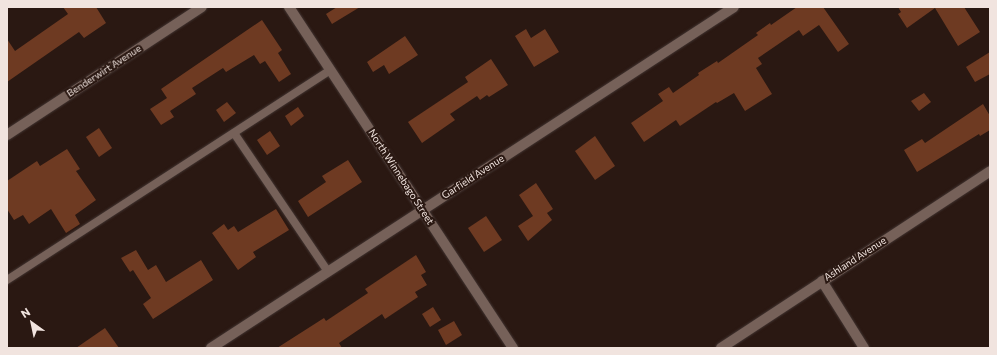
<!DOCTYPE html>
<style>
body{margin:0}
#map{position:relative;width:997px;height:355px;overflow:hidden;background:#2a1812;font-family:Commissioner,sans-serif}
div>[style]{position:absolute}
.building>*{inset:0;background:#6e3a22}
.roads{filter:drop-shadow(0 0 1px #423532) drop-shadow(0 0 1px #423532)}
.service>*{height:8px;margin:-4px;padding:0 4px;transform-origin:4px;border-radius:4px;background:#766159}
.minor>*{height:10px;margin:-5px;padding:0 5px;transform-origin:5px;border-radius:5px;background:#766159}
span{translate:-50% -50%;white-space:nowrap;text-align:center;line-height:1.15;-webkit-text-stroke:4px #2a1812;paint-order:stroke}
.street-label{font-size:10px;color:#f1e4df}
.frame{position:absolute;inset:0;border:8px solid #f1e4df;pointer-events:none}
.north{position:absolute;left:12px;top:303px;width:40px;height:40px;-webkit-text-stroke:3px #2a1812;paint-order:stroke;rotate:327deg;font-size:11px;font-weight:700;line-height:16px;text-align:center;color:#f1e4df}
.north::after{content:'';display:block;margin:auto;width:14px;height:18px;background:#f1e4df;clip-path:polygon(50% 0,100% 100%,50% 72%,0 100%)}
</style>
<div id="map">
<div class="building">
<i style="clip-path:polygon(63px 7px,96px 7px,106px 23px,84px 38px,79px 32px,7px 82px,7px 39px,15px 51px,68px 14px)"></i>
<i style="clip-path:polygon(337px 7px,360px 7px,332px 24px,326px 14px)"></i>
<i style="clip-path:polygon(797px 7px,823px 7px,849px 44px,838px 52px,819px 25px,803px 36px,799px 30px,758px 58px,762px 64px,756px 68px,772px 94px,745px 111px,734px 93px,717px 103px,716px 102px,680px 126px,676px 120px,644px 142px,631px 123px,663px 101px,658px 94px,669px 87px,673px 93px,699px 75px,698px 73px,717px 61px,718px 63px,758px 35px,756px 33px,770px 23px,771px 25px)"></i>
<i style="clip-path:polygon(898px 7px,964px 7px,980px 32px,958px 46px,935px 8px,907px 28px,898px 14px,901px 12px)"></i>
<i style="clip-path:polygon(262px 20px,282px 50px,278px 53px,291px 74px,279px 82px,265px 61px,260px 64px,254px 55px,226px 72px,223px 68px,192px 88px,196px 94px,170px 111px,174px 117px,161px 125px,150px 109px,167px 98px,161px 89px)"></i>
<i style="clip-path:polygon(526px 29px,531px 38px,545px 29px,559px 52px,534px 67px,515px 36px)"></i>
<i style="clip-path:polygon(405px 36px,418px 55px,389px 74px,384px 65px,373px 72px,367px 62px)"></i>
<i style="clip-path:polygon(990px 52px,990px 74px,975px 82px,966px 67px)"></i>
<i style="clip-path:polygon(491px 59px,508px 85px,489px 97px,487px 95px,480px 100px,477px 96px,450px 114px,455px 120px,422px 143px,408px 122px,468px 82px,465px 77px)"></i>
<i style="clip-path:polygon(924px 93px,931px 102px,919px 111px,911px 101px)"></i>
<i style="clip-path:polygon(227px 102px,236px 113px,224px 122px,216px 110px)"></i>
<i style="clip-path:polygon(983px 104px,990px 116px,990px 130px,980px 136px,979px 134px,917px 172px,904px 150px,922px 139px,925px 143px)"></i>
<i style="clip-path:polygon(298px 107px,304px 116px,291px 126px,285px 116px)"></i>
<i style="clip-path:polygon(99px 128px,112px 148px,99px 157px,86px 137px)"></i>
<i style="clip-path:polygon(270px 131px,280px 146px,267px 155px,257px 140px)"></i>
<i style="clip-path:polygon(595px 136px,615px 166px,595px 180px,575px 151px)"></i>
<i style="clip-path:polygon(67px 149px,80px 169px,76px 171px,96px 200px,75px 215px,80px 224px,66px 233px,51px 209px,29px 224px,23px 215px,14px 220px,7px 209px,7px 181px,37px 161px,40px 166px)"></i>
<i style="clip-path:polygon(348px 160px,362px 182px,308px 217px,298px 201px,326px 182px,322px 176px)"></i>
<i style="clip-path:polygon(536px 183px,553px 209px,547px 213px,552px 220px,528px 241px,518px 226px,533px 216px,519px 195px)"></i>
<i style="clip-path:polygon(276px 209px,289px 230px,253px 252px,256px 257px,238px 270px,212px 233px,224px 224px,228px 230px,234px 226px,238px 232px)"></i>
<i style="clip-path:polygon(486px 216px,502px 240px,484px 252px,468px 228px)"></i>
<i style="clip-path:polygon(136px 250px,148px 270px,156px 265px,166px 282px,201px 260px,213px 280px,153px 319px,143px 304px,151px 298px,133px 270px,130px 272px,121px 258px)"></i>
<i style="clip-path:polygon(416px 255px,426px 272px,421px 275px,427px 285px,415px 292px,418px 297px,385px 319px,382px 314px,339px 343px,342px 348px,277px 348px,324px 318px,326px 321px,368px 293px,365px 289px)"></i>
<i style="clip-path:polygon(433px 307px,441px 320px,430px 327px,422px 314px)"></i>
<i style="clip-path:polygon(454px 321px,462px 335px,446px 345px,438px 330px)"></i>
<i style="clip-path:polygon(105px 328px,119px 348px,76px 348px)"></i>
</div>
<div class="roads">
<div class="service">
<i style="left:234px;top:133px;width:168px;rotate:55.9deg"></i>
<i style="left:7px;top:280px;width:385px;rotate:-33deg"></i>
</div>
<div class="minor">
<i style="left:289px;top:7px;width:408px;rotate:56.7deg"></i>
<i style="left:7px;top:135px;width:233px;rotate:-33.3deg"></i>
<i style="left:822px;top:281px;width:79px;rotate:57.9deg"></i>
<i style="left:211px;top:348px;width:624px;rotate:-33.1deg"></i>
<i style="left:721px;top:348px;width:322px;rotate:-33.3deg"></i>
</div>
</div>
<div class="street-label">
<span style="left:104px;top:71px;rotate:-33deg">Benderwirt Avenue</span>
<span style="left:401px;top:177px;rotate:57deg">North Winnebago Street</span>
<span style="left:473px;top:177px;rotate:-33deg">Garfield Avenue</span>
<span style="left:855px;top:259px;rotate:-33deg">Ashland Avenue</span>
</div>
<div class="frame"></div>
<div class="north">N</div>
</div>
